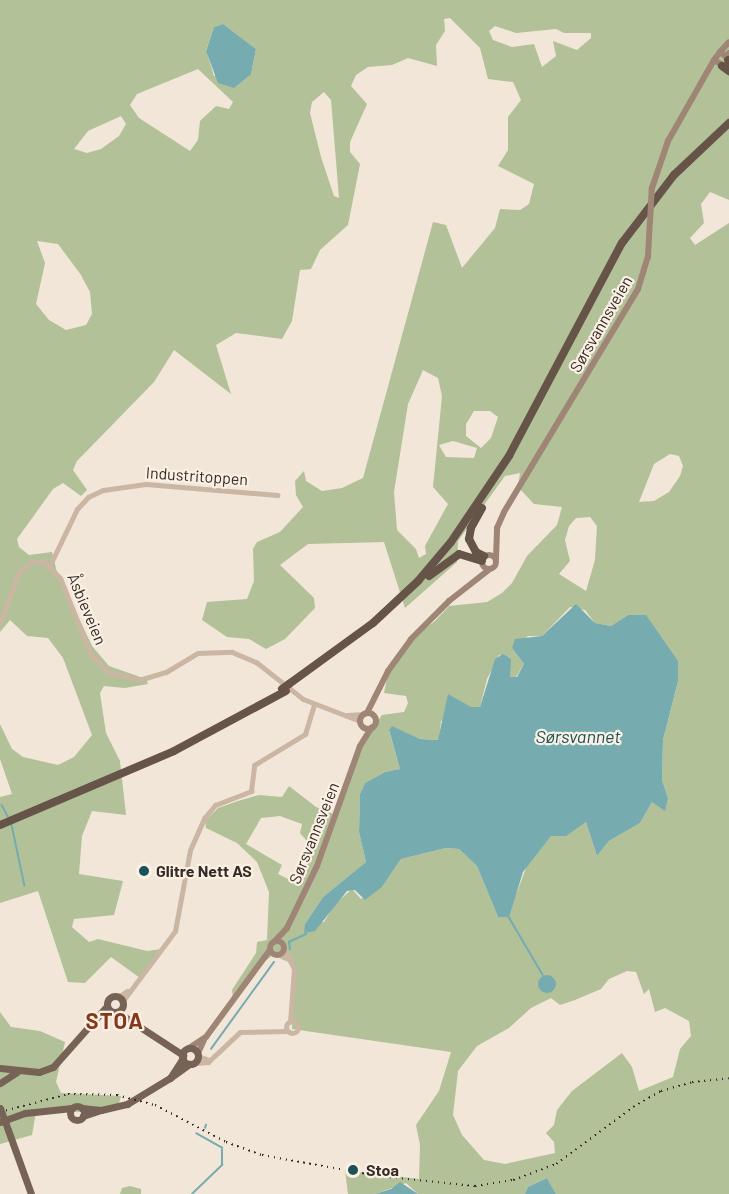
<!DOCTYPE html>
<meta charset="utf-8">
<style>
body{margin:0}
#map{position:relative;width:729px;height:1194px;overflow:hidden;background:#f2e6d8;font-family:Barlow,sans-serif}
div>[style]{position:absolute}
.green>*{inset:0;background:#b2c197}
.water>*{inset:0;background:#76acb0}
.round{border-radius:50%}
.stream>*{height:1.5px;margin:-0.75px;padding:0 0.75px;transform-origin:0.75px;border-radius:0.75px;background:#76acb0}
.tertiary>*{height:5px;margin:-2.5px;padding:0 2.5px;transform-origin:2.5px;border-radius:2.5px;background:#cab6a3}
.tertiary>.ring{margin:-2.5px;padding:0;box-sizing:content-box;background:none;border:5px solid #cab6a3;border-radius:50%}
.secondary>*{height:6px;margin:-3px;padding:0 3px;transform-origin:3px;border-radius:3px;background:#9e8575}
.secondary>.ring{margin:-3px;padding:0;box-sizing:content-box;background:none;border:6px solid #9e8575;border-radius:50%}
.primary>*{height:7px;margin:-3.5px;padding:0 3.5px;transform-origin:3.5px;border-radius:3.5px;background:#776256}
.primary>.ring{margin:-3.5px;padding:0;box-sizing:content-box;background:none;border:7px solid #776256;border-radius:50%}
.trunk>*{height:8px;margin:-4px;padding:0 4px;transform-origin:4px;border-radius:4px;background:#665449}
.rail>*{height:1.5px;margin-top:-0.75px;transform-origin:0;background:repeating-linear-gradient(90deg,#352b26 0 1.5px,transparent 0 6px)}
.secondary-bridge>*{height:6px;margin:-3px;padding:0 3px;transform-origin:3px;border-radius:3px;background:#9e8575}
.primary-bridge>*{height:7px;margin:-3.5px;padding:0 3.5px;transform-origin:3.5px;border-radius:3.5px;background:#776256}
.trunk-bridge>*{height:8px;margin:-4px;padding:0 4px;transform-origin:4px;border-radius:4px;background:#665449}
.dots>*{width:16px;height:16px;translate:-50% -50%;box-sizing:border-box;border:3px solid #faf0e4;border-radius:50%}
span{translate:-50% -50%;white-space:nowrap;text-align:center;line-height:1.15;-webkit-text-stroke:4.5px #faf0e4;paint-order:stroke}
.street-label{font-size:16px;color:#352b26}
.poi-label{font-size:16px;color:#352b26;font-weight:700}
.left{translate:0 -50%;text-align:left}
.water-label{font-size:18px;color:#1a5257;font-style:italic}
.district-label{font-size:22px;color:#86381c;font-weight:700;letter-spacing:1.5px}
</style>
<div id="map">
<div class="green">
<i style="clip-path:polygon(evenodd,0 0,729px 0,729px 200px,710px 192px,701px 204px,704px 223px,690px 238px,695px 245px,729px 223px,729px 1194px,556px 1194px,547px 1178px,528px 1187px,525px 1194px,418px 1194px,406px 1183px,375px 1194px,348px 1194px,345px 1170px,419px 1179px,420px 1145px,416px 1125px,439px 1091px,451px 1052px,292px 1029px,295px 973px,288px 958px,277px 952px,264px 962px,233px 1000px,232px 990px,256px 953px,257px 942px,267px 940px,269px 892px,257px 862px,237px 843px,206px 828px,205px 821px,218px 808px,238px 801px,259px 795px,282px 797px,289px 786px,316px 807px,336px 815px,363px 742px,382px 715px,404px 712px,408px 703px,406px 696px,384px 693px,388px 674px,413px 636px,434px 622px,449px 606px,487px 602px,502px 593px,512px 583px,527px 556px,557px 525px,562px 507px,534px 504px,518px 487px,520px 473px,505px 476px,458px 541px,457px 562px,405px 608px,384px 542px,308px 544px,280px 565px,314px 598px,315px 608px,285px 639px,266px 649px,249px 639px,227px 637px,202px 620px,207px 602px,247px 599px,254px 581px,253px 549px,257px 542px,280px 532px,303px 507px,296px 495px,295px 481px,304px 471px,306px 481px,322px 491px,342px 488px,363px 478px,433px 222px,446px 225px,462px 268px,495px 228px,500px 209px,520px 210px,529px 204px,534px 184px,498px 166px,508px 150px,508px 117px,521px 100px,513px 82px,488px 79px,480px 48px,450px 18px,444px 19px,445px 31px,436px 45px,437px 66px,408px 58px,392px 65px,368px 67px,356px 75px,351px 86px,367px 104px,350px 142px,350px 152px,360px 164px,348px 225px,320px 250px,311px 269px,300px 270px,292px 321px,282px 339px,236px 333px,216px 345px,231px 394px,174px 350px,154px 382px,77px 461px,73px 470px,87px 490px,81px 496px,63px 483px,53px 489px,17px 539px,19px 547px,29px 555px,52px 552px,57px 572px,92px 646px,109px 666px,146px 679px,148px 684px,125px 688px,104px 686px,100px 693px,106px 733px,120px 761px,126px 815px,92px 811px,82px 836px,79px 874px,123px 881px,114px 915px,74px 919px,72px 927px,89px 942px,98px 939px,147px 951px,162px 949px,140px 978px,111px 957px,85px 983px,68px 982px,38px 891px,0 903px,0 797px,12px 794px,0 759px,0 724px,12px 749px,23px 757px,58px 765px,74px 757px,92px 735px,63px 658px,48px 638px,27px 636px,10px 620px,0 632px,0 0,223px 24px,256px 49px,251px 74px,214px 76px,206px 50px,214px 27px,223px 24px,0 0,495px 26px,516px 33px,556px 29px,564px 33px,591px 33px,591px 38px,577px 50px,553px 41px,556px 56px,542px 67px,534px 44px,512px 47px,493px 40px,489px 31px,495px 26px,0 0,198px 69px,233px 102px,229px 109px,216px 106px,200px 121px,198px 140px,190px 151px,139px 118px,130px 105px,137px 94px,198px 69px,0 0,324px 92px,331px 100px,339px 198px,334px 196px,321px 157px,310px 113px,312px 102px,324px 92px,0 0,121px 116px,126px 124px,119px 136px,101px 149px,87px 153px,74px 149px,88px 131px,121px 116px,0 0,37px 241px,58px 244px,81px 275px,90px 292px,92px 314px,86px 325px,66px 330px,49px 320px,36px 304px,45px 263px,37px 241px,0 0,423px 370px,438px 378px,442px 396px,433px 487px,448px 504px,425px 546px,426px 554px,419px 558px,416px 549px,397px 530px,394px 492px,408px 404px,423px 370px,0 0,474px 411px,490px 411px,498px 417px,491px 438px,481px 448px,466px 436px,466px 424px,474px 411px,0 0,453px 441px,477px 448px,474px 458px,446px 457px,439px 445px,453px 441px,0 0,670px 454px,679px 456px,683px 466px,680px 476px,669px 492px,654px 501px,639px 502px,654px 464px,670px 454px,0 0,590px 517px,597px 526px,595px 560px,586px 591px,559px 574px,570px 561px,565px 540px,569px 526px,576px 518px,590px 517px,0 0,570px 607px,585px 610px,595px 623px,611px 626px,628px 615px,678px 661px,678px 681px,663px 740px,662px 780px,668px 798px,652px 802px,640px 823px,609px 841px,597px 856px,586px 822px,566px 835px,551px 836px,528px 863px,517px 892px,498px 917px,477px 866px,459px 849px,446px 848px,401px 859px,382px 887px,361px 899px,352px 889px,335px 904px,324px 922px,305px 924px,323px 897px,366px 862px,359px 832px,360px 794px,365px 783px,385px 772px,400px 769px,389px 731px,392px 727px,420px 739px,439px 740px,441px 721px,480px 707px,487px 679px,499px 655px,510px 659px,510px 677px,516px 677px,524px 664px,512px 648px,528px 636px,542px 636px,570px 607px,0 0,280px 816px,302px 824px,300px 833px,312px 847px,303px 873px,299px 871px,294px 882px,278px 874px,282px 865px,246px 844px,261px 818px,280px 816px,0 0,627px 971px,636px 972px,644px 994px,649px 989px,655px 1012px,665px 1008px,689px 1021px,691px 1036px,680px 1049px,673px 1077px,639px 1091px,632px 1067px,622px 1053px,572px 1091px,557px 1110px,554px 1125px,546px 1133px,554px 1142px,555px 1153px,505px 1164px,484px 1160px,462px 1135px,453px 1115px,458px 1071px,477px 1046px,509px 1028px,531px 1008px,551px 998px,560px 1005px,575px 1000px,601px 989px,609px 979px,627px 971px)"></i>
<i style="clip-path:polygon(0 1012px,11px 1027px,40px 1031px,65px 1042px,56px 1082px,61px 1093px,121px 1096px,118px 1107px,101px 1112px,36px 1112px,32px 1135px,0 1144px)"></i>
<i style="clip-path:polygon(130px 1186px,141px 1189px,141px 1194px,120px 1194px,122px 1188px)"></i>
</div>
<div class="water">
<i style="clip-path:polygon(223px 24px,256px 49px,251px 74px,234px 88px,218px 83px,206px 51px,214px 27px)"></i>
<i style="clip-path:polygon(576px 604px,595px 623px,611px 626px,628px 615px,646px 615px,678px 661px,678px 681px,663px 740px,662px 780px,668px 798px,665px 811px,652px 802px,640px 823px,609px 841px,597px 856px,586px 822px,566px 836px,551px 836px,523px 872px,509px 917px,498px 917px,477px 866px,459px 849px,446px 848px,401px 859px,382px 887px,365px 900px,355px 890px,347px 891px,315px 931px,304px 933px,305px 924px,323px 897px,366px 862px,359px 832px,360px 794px,365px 783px,385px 772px,400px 769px,389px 730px,392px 726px,420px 739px,438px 740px,448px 694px,471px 707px,480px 707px,495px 659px,503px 654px,511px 659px,510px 677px,517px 677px,524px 664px,512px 648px,515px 639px,542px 636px)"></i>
<i class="round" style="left:538px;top:975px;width:18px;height:18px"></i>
<i style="clip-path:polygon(547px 1178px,556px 1194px,525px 1194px,528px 1187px)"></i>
<i style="clip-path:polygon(400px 1182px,418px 1194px,375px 1194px,391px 1189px)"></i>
</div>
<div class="stream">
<i style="left:2px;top:805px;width:15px;rotate:62deg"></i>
<i style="left:12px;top:825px;width:62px;rotate:78deg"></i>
<i style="left:509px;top:917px;width:67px;rotate:59.6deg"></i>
<i style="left:290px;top:950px;width:8px;rotate:-97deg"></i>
<i style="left:289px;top:942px;width:19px;rotate:-25deg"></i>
<i style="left:211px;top:1049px;width:107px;rotate:-54.1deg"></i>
<i style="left:205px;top:1128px;width:3px;rotate:-72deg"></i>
<i style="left:192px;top:1194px;width:42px;rotate:-44deg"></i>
<i style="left:222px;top:1165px;width:17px;rotate:-90deg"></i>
<i style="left:222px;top:1148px;width:29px;rotate:-151deg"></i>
</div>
<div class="tertiary">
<i style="left:50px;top:565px;width:62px;rotate:-64.3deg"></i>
<i style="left:77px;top:509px;width:16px;rotate:-47deg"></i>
<i style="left:88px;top:497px;width:17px;rotate:-25deg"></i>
<i style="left:103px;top:490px;width:43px;rotate:-7.9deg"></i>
<i style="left:146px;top:484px;width:132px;rotate:4.8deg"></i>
<i style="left:0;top:623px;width:54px;rotate:-69.6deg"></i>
<i style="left:19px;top:572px;width:16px;rotate:-40deg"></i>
<i style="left:31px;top:562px;width:13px"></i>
<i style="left:44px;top:562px;width:23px;rotate:45deg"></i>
<i style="left:60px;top:578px;width:81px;rotate:68.2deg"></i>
<i style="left:90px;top:653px;width:26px;rotate:47deg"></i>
<i style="left:108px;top:672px;width:32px;rotate:14deg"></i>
<i style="left:139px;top:680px;width:28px;rotate:-17deg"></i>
<i style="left:166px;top:672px;width:37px;rotate:-31deg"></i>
<i style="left:198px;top:653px;width:34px;rotate:-2deg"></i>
<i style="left:232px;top:652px;width:26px;rotate:23deg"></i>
<i style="left:256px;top:662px;width:60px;rotate:38.2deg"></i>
<i style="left:303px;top:699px;width:61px;rotate:21.1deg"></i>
<i style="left:347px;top:715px;width:17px;rotate:-3deg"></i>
<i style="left:283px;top:947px;width:25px;rotate:63deg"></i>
<i style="left:294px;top:969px;width:53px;rotate:94.3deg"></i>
<i style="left:279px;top:955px;width:13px;rotate:23deg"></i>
<i style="left:118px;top:997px;width:11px;rotate:-34deg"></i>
<i style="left:122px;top:1002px;width:89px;rotate:-53.3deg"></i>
<i style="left:175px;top:931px;width:82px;rotate:-79.5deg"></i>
<i style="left:190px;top:850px;width:36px;rotate:-66deg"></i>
<i style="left:205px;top:817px;width:16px;rotate:-50deg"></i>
<i style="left:215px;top:805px;width:39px;rotate:-21deg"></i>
<i style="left:251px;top:791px;width:26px;rotate:-83deg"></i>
<i style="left:254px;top:765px;width:60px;rotate:-31.3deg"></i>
<i style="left:305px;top:734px;width:30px;rotate:-73deg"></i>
<i class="ring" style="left:286px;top:1021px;width:7px;height:7px"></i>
<i style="left:198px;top:1056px;width:12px;rotate:20deg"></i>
<i style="left:195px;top:1063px;width:13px;rotate:-4deg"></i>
<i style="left:208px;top:1062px;width:44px;rotate:-43.2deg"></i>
<i style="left:240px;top:1032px;width:48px;rotate:-1.2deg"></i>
</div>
<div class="secondary">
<i style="left:720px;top:52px;width:13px;rotate:-48deg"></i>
<i style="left:728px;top:58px;width:10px;rotate:-143deg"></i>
<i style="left:720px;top:52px;width:10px;rotate:127deg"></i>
<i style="left:714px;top:60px;width:12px;rotate:31deg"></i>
<i style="left:724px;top:66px;width:6px;rotate:-45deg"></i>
<i style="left:728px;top:62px;width:9px;rotate:-84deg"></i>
<i style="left:652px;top:188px;width:50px;rotate:-71.2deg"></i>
<i style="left:668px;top:141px;width:93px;rotate:-60.4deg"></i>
<i class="ring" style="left:482px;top:555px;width:8px;height:8px"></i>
<i style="left:496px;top:559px;width:31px;rotate:-88deg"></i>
<i style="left:497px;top:528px;width:17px;rotate:-66deg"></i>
<i style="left:504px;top:512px;width:260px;rotate:-59deg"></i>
<i style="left:638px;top:289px;width:34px;rotate:-73deg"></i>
<i style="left:648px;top:257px;width:35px;rotate:-87deg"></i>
<i style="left:367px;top:713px;width:47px;rotate:-63.4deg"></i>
<i style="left:388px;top:671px;width:39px;rotate:-54deg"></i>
<i style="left:411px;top:639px;width:54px;rotate:-45deg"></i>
<i style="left:449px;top:601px;width:52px;rotate:-38deg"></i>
<i class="ring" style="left:360px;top:713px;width:10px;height:10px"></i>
<i class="ring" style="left:270px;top:941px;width:8px;height:8px"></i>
<i style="left:274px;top:942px;width:19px;rotate:-47deg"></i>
<i style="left:287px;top:928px;width:69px;rotate:-64.2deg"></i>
<i style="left:317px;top:866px;width:127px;rotate:-70.3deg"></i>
<i style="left:360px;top:746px;width:22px;rotate:-58deg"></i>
<i style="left:189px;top:1048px;width:20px;rotate:-33deg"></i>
<i style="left:206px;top:1037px;width:108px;rotate:-53.7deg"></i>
<i style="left:198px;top:1053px;width:14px;rotate:-65deg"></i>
</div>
<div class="primary">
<i class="ring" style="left:107px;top:996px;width:9px;height:9px"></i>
<i style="left:117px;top:1012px;width:79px;rotate:33.1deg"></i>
<i class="ring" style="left:182px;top:1048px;width:9px;height:9px"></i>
<i style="left:183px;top:1058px;width:24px;rotate:123deg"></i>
<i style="left:170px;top:1078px;width:24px;rotate:-36deg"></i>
<i style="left:0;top:1068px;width:39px;rotate:6deg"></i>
<i style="left:39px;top:1072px;width:15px;rotate:-20deg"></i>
<i style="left:53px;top:1067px;width:81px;rotate:-48.5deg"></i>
<i style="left:0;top:1083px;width:20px;rotate:-33deg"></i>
<i class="ring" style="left:70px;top:1106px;width:7px;height:7px"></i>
<i style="left:82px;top:1108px;width:19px;rotate:6deg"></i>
<i style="left:101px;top:1110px;width:19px;rotate:162deg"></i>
<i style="left:101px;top:1110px;width:27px;rotate:-13deg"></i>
<i style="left:127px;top:1104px;width:50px;rotate:-31.2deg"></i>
<i style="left:0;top:1122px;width:27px;rotate:-20deg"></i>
<i style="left:25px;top:1113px;width:47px;rotate:-6.1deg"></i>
<i style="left:8px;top:1130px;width:68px;rotate:70.2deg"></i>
</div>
<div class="trunk">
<i style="left:728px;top:60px;width:2px;rotate:63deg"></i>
<i style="left:722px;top:66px;width:9px;rotate:36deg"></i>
<i style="left:482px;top:508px;width:23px;rotate:119deg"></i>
<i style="left:471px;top:528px;width:11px;rotate:100deg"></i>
<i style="left:469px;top:539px;width:15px;rotate:62deg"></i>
<i style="left:476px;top:552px;width:9px;rotate:27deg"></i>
<i style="left:429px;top:576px;width:37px;rotate:-36deg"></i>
<i style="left:459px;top:554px;width:24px;rotate:17deg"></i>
<i style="left:289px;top:684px;width:104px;rotate:-36deg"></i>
<i style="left:373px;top:623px;width:62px;rotate:-43deg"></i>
<i style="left:418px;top:581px;width:51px;rotate:-49.8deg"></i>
<i style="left:451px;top:542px;width:104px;rotate:-56deg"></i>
<i style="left:509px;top:456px;width:241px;rotate:-62.1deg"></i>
<i style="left:622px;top:243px;width:86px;rotate:-52.6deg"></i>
<i style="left:674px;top:175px;width:76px;rotate:-43.4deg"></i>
<i style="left:0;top:825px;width:189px;rotate:-23deg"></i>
<i style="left:174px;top:751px;width:127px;rotate:-28.2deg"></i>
</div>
<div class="rail">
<i style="left:0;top:1112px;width:70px;rotate:-14.8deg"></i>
<i style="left:68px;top:1094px;width:49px;rotate:1.2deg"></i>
<i style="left:117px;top:1095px;width:39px;rotate:15deg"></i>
<i style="left:155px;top:1105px;width:80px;rotate:27.5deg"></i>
<i style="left:226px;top:1142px;width:38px;rotate:20deg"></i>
<i style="left:262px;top:1155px;width:118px;rotate:10.3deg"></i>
<i style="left:378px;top:1176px;width:98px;rotate:5.9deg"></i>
<i style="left:475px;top:1186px;width:38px;rotate:-9deg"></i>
<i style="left:513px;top:1180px;width:46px;rotate:-20.4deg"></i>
<i style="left:556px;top:1164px;width:96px;rotate:-36.5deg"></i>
<i style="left:633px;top:1107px;width:32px;rotate:-30deg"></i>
<i style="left:661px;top:1091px;width:32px;rotate:-16deg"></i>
<i style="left:692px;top:1082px;width:37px;rotate:-6deg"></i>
</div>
<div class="secondary-bridge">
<i style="left:650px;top:222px;width:34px;rotate:-87deg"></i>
</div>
<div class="primary-bridge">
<i style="left:0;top:1108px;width:23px;rotate:70deg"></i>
</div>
<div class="trunk-bridge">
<i style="left:282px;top:689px;width:9px;rotate:-36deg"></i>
</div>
<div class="dots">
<i style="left:144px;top:871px;background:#1a5257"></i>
<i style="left:353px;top:1170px;background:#1a5257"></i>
</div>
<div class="street-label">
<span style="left:601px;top:324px;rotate:-60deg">Sørsvannsveien</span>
<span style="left:197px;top:476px;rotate:4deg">Industritoppen</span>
<span style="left:87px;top:609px;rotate:67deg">Åsbieveien</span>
<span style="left:314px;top:833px;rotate:-68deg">Sørsvannsveien</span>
</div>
<div class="poi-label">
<span class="left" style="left:156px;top:871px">Glitre Nett AS</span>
<span class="left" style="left:366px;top:1170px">Stoa</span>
</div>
<div class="water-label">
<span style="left:578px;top:736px">Sørsvannet</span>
</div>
<div class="district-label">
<span style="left:115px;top:1021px">STOA</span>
</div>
</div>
